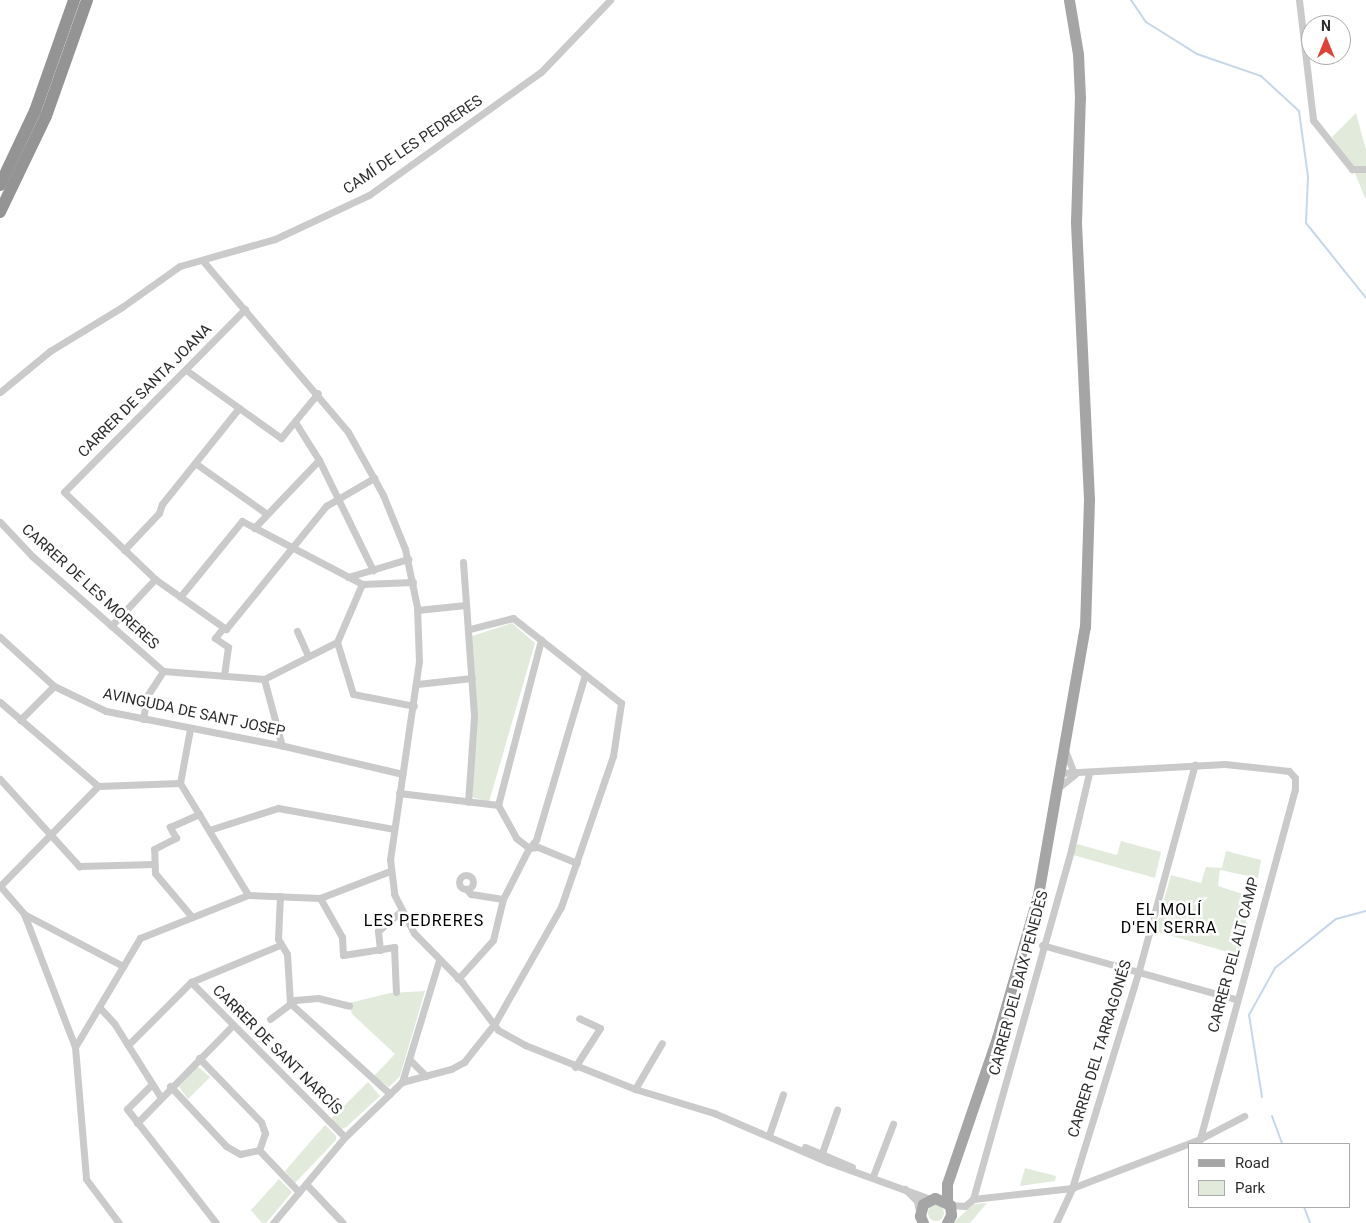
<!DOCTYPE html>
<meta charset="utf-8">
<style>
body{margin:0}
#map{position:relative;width:1366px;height:1223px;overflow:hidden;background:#fff;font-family:Roboto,sans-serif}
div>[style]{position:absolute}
.green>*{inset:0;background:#e1eadb}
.round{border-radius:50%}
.stream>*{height:2px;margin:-1px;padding:0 1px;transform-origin:1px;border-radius:1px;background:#c7d7ea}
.street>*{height:7px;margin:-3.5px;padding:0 3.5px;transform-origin:3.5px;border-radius:3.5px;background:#cacaca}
.street>.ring{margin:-3.5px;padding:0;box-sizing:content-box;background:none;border:7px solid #cacaca;border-radius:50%}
.primary>*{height:11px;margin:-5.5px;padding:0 5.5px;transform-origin:5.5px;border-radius:5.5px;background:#a5a5a5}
.highway>*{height:12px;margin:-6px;padding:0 6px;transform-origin:6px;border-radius:6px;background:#949494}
span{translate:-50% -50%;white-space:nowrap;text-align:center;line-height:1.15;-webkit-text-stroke:5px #fff;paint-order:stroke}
.street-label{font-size:15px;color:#2d2d2d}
.neighbourhood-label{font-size:16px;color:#000;letter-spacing:1px}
.legend{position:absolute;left:1188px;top:1143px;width:162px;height:65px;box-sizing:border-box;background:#fff;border:1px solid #ababab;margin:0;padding:6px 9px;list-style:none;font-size:15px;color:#2d2d2d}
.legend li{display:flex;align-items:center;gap:10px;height:25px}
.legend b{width:25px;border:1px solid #ababab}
.north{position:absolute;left:1301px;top:15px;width:50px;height:50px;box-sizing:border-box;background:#fff;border:1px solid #ababab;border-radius:50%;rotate:0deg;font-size:14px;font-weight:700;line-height:20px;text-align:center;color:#2d2d2d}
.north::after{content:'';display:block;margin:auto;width:18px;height:22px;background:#df4134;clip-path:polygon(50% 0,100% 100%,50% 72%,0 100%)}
</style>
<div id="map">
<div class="green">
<i style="clip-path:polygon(1356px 113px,1366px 150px,1366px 200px,1352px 166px,1332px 137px)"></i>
<i style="clip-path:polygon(512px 623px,535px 643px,489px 802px,472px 797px,477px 711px,472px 636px)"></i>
<i style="clip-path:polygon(1121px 841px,1161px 852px,1155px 878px,1073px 855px,1077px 844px,1117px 855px)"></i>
<i style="clip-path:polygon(1226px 851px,1261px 860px,1258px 878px,1220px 870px,1218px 886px,1252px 897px,1238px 955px,1155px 931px,1171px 875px,1201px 883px,1206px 867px,1222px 868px)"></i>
<i style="clip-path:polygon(425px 991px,400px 1076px,389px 1087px,374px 1076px,395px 1054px,352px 1014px,349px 1003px,390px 993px)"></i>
<i style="clip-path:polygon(197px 1066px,210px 1077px,188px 1099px,179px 1087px)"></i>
<i style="clip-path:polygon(368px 1082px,380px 1096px,345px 1128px,341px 1129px,331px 1119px)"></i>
<i style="clip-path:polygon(325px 1125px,336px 1136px,336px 1140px,295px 1183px,285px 1171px)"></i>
<i style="clip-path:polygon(1025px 1168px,1056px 1176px,1055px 1181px,1020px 1186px)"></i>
<i style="clip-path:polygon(279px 1179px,292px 1192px,266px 1223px,262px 1223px,251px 1210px)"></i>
<i style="clip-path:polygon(987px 1203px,970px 1223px,953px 1223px,974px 1204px)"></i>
<i class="round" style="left:928px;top:1205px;width:16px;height:16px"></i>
</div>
<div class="stream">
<i style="left:1131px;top:0;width:27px;rotate:56deg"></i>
<i style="left:1146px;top:22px;width:60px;rotate:32.1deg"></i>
<i style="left:1197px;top:54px;width:68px;rotate:19deg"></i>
<i style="left:1261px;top:76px;width:52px;rotate:42.6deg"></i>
<i style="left:1299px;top:111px;width:67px;rotate:82.2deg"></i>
<i style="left:1308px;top:177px;width:46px;rotate:92.5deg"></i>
<i style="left:1306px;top:223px;width:96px;rotate:51.3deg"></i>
<i style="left:1262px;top:1097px;width:83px;rotate:-99deg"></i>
<i style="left:1249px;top:1015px;width:54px;rotate:-61deg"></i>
<i style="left:1275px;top:968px;width:78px;rotate:-38.8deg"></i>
<i style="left:1336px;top:919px;width:31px;rotate:-15deg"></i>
<i style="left:1272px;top:1116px;width:30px;rotate:70deg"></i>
<i style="left:1304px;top:1207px;width:17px;rotate:69deg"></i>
</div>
<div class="street">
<i style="left:1299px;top:0;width:121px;rotate:83.3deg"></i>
<i style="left:1313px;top:120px;width:63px;rotate:51.5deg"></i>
<i style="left:1352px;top:169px;width:14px"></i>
<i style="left:203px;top:261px;width:224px;rotate:49.7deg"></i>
<i style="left:348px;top:432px;width:72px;rotate:60.9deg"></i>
<i style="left:383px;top:495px;width:58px;rotate:67.8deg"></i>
<i style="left:405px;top:549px;width:59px;rotate:78.3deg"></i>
<i style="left:417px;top:607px;width:54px;rotate:87.9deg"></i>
<i style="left:419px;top:661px;width:200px;rotate:98.3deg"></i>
<i style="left:390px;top:859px;width:35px;rotate:83deg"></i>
<i style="left:394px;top:894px;width:44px;rotate:62.9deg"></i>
<i style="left:414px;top:933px;width:69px;rotate:45.6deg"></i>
<i style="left:462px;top:982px;width:60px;rotate:53.1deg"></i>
<i style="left:498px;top:1030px;width:31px;rotate:29deg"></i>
<i style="left:525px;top:1045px;width:118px;rotate:21.8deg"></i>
<i style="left:635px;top:1089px;width:83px;rotate:16.9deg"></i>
<i style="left:714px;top:1113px;width:124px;rotate:23.3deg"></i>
<i style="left:828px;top:1162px;width:109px;rotate:19.9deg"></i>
<i style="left:245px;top:309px;width:257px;rotate:134.7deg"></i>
<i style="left:64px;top:492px;width:126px;rotate:43.7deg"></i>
<i style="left:155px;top:579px;width:87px;rotate:35.2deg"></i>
<i style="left:226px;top:629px;width:159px;rotate:-50.9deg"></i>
<i style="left:326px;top:506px;width:56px;rotate:-30.3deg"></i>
<i style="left:186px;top:370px;width:117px;rotate:35.6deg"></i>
<i style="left:281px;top:438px;width:58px;rotate:-50.6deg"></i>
<i style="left:0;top:392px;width:65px;rotate:-39.4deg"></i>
<i style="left:50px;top:351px;width:84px;rotate:-31.4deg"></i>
<i style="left:122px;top:307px;width:71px;rotate:-35.3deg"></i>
<i style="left:180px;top:266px;width:99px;rotate:-15.9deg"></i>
<i style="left:275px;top:239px;width:104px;rotate:-25.1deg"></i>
<i style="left:369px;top:195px;width:211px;rotate:-35.6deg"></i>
<i style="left:541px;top:72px;width:100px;rotate:-46.2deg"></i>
<i style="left:295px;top:422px;width:45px;rotate:57.7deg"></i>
<i style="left:319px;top:460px;width:123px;rotate:63.9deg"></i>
<i style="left:195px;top:463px;width:88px;rotate:35.3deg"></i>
<i style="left:0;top:522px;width:47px;rotate:46.7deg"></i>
<i style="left:32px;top:556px;width:174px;rotate:41.3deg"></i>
<i style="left:254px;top:528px;width:94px;rotate:-46.3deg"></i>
<i style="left:124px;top:550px;width:51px;rotate:-46.6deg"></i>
<i style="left:159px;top:513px;width:9px;rotate:-72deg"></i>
<i style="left:162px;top:504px;width:123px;rotate:-51.3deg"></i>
<i style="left:463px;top:562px;width:155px;rotate:85.9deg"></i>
<i style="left:474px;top:717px;width:85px;rotate:94deg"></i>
<i style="left:348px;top:577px;width:63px;rotate:-16.7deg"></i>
<i style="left:180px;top:597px;width:98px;rotate:-50.8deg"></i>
<i style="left:242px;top:521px;width:136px;rotate:27.7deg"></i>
<i style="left:362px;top:584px;width:51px;rotate:-2.2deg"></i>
<i style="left:417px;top:610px;width:49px;rotate:-5.8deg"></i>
<i style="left:111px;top:626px;width:64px;rotate:-46.9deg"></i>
<i style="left:223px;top:628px;width:13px;rotate:129deg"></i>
<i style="left:215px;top:638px;width:16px;rotate:35deg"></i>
<i style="left:228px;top:647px;width:29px;rotate:98deg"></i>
<i style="left:297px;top:631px;width:27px;rotate:66deg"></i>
<i style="left:0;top:637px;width:73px;rotate:42.2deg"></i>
<i style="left:54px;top:686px;width:58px;rotate:25.7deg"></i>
<i style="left:106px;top:711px;width:177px;rotate:11.1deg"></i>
<i style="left:280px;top:745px;width:126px;rotate:13.3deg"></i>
<i style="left:337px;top:642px;width:54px;rotate:72.9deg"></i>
<i style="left:353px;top:694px;width:62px;rotate:11.1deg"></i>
<i style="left:163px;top:671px;width:101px;rotate:4.5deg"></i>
<i style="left:264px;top:679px;width:82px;rotate:-26.9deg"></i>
<i style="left:337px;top:642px;width:63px;rotate:-66.7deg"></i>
<i style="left:264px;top:679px;width:69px;rotate:75deg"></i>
<i style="left:417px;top:684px;width:55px;rotate:-6.2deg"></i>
<i style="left:0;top:702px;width:129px;rotate:40.6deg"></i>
<i style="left:98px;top:786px;width:82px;rotate:-2.1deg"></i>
<i style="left:143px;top:719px;width:23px;rotate:-80deg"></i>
<i style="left:147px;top:696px;width:30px;rotate:-57deg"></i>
<i style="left:20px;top:720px;width:48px;rotate:-45deg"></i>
<i style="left:190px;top:729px;width:55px;rotate:100.5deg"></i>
<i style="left:180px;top:783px;width:131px;rotate:58.7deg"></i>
<i style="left:1065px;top:750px;width:25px;rotate:69deg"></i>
<i style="left:1060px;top:773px;width:165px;rotate:-3.1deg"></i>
<i style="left:1225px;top:764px;width:64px;rotate:6.2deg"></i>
<i style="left:1289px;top:771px;width:9px;rotate:49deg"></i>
<i style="left:1295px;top:778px;width:11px;rotate:90deg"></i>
<i style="left:1295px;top:789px;width:363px;rotate:105.2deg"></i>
<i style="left:0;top:779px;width:118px;rotate:47.8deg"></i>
<i style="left:79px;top:866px;width:75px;rotate:-1.5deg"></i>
<i style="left:98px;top:786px;width:140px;rotate:134.4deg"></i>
<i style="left:0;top:886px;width:37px;rotate:49deg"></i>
<i style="left:24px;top:914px;width:142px;rotate:69deg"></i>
<i style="left:75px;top:1047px;width:132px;rotate:85.2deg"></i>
<i style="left:86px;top:1179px;width:55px;rotate:53.1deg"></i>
<i style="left:1058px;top:788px;width:22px;rotate:-39deg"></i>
<i style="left:399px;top:793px;width:100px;rotate:6.9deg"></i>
<i style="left:498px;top:805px;width:38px;rotate:61deg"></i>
<i style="left:516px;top:838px;width:16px;rotate:38deg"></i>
<i style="left:529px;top:848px;width:9px;rotate:-6deg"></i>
<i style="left:538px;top:847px;width:42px;rotate:22.3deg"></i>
<i style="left:498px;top:805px;width:171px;rotate:-75.4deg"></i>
<i style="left:209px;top:830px;width:72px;rotate:-17.7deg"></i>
<i style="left:278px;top:808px;width:117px;rotate:10.3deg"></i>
<i class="ring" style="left:459px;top:875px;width:7px;height:7px"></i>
<i style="left:466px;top:889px;width:7px;rotate:45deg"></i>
<i style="left:471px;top:894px;width:32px;rotate:9deg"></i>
<i style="left:280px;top:896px;width:43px;rotate:92.7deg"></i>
<i style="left:278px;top:939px;width:17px;rotate:59deg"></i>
<i style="left:287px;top:954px;width:49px;rotate:86.5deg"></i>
<i style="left:320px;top:898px;width:45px;rotate:60.6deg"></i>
<i style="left:342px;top:937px;width:18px;rotate:87deg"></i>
<i style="left:343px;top:955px;width:52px;rotate:-8.9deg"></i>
<i style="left:394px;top:947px;width:45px;rotate:87.5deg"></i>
<i style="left:24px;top:914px;width:112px;rotate:27.7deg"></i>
<i style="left:192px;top:917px;width:57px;rotate:-130.1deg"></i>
<i style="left:155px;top:873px;width:24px;rotate:-92deg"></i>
<i style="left:154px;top:849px;width:25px;rotate:-27deg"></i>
<i style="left:176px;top:838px;width:13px;rotate:-119deg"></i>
<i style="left:170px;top:827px;width:32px;rotate:-24deg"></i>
<i style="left:1042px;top:945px;width:200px;rotate:15.6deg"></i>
<i style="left:380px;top:950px;width:19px;rotate:-96deg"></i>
<i style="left:378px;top:931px;width:30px;rotate:-41deg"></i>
<i style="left:458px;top:979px;width:52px;rotate:-48.1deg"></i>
<i style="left:493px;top:940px;width:42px;rotate:-76.3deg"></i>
<i style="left:503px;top:899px;width:57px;rotate:-63deg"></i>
<i style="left:529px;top:848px;width:11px;rotate:-49deg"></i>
<i style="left:536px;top:840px;width:172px;rotate:-73.5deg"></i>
<i style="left:191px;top:982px;width:218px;rotate:45.2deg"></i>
<i style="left:290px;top:1003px;width:135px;rotate:42.3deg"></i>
<i style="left:99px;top:1007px;width:22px;rotate:47deg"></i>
<i style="left:114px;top:1023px;width:86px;rotate:57.8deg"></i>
<i style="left:270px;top:1019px;width:31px;rotate:-37deg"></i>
<i style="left:295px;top:1000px;width:23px;rotate:-5deg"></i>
<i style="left:318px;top:998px;width:32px;rotate:14deg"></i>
<i style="left:128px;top:1045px;width:89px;rotate:-45deg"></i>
<i style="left:191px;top:982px;width:96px;rotate:-22.6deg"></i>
<i style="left:75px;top:1047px;width:127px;rotate:-59.2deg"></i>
<i style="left:140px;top:938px;width:116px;rotate:-21.7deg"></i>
<i style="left:248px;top:895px;width:72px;rotate:2.4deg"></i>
<i style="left:320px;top:898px;width:75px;rotate:-21.1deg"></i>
<i style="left:199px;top:1058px;width:89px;rotate:45.9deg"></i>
<i style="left:261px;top:1122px;width:12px;rotate:70deg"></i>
<i style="left:265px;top:1133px;width:18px;rotate:109deg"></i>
<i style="left:409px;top:1059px;width:24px;rotate:45deg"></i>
<i style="left:575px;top:1067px;width:46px;rotate:-57.3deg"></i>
<i style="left:600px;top:1028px;width:23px;rotate:-155deg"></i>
<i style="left:402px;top:1082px;width:127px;rotate:-73.1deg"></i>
<i style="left:152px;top:1084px;width:35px;rotate:135deg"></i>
<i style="left:127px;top:1109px;width:145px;rotate:52deg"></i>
<i style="left:170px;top:1086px;width:82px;rotate:47deg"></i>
<i style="left:226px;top:1146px;width:16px;rotate:30deg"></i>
<i style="left:240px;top:1154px;width:19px;rotate:-12deg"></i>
<i style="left:635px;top:1089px;width:53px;rotate:-59.6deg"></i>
<i style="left:137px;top:1123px;width:136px;rotate:-45.6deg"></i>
<i style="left:769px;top:1135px;width:43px;rotate:-71.1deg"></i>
<i style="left:805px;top:1147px;width:51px;rotate:23.1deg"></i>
<i style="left:259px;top:1150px;width:58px;rotate:46.4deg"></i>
<i style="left:822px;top:1153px;width:46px;rotate:-70.8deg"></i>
<i style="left:873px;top:1176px;width:56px;rotate:-69deg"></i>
<i style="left:306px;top:1184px;width:54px;rotate:46.5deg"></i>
<i style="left:905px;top:1189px;width:17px;rotate:45deg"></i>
<i style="left:917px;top:1201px;width:10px;rotate:79deg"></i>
<i style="left:973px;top:1199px;width:362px;rotate:-74.3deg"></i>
<i style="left:1071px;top:850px;width:79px;rotate:-76.8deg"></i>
<i style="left:950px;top:1205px;width:15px;rotate:4deg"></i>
<i style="left:965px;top:1206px;width:11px;rotate:-41deg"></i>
<i style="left:973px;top:1199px;width:100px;rotate:-6.3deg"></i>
<i style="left:1072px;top:1188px;width:137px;rotate:-20.9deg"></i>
<i style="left:1200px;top:1139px;width:50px;rotate:-27.6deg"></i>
<i style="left:273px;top:1223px;width:112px;rotate:-50.1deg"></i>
<i style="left:345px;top:1137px;width:79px;rotate:-44deg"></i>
<i style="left:402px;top:1082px;width:51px;rotate:-14.9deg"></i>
<i style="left:451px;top:1069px;width:15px;rotate:-28deg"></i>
<i style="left:464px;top:1062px;width:50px;rotate:-51.5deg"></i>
<i style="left:495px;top:1023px;width:133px;rotate:-60.4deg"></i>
<i style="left:561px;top:907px;width:160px;rotate:-71deg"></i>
<i style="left:613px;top:756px;width:54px;rotate:-81.4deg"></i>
<i style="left:621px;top:703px;width:137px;rotate:-141.8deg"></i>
<i style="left:513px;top:618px;width:44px;rotate:165.7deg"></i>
<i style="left:1056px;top:1223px;width:38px;rotate:-65deg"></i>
<i style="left:1072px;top:1188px;width:228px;rotate:-72.9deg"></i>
<i style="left:1139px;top:970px;width:213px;rotate:-74.8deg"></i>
</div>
<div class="primary">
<i style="left:947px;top:1203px;width:19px;rotate:-90deg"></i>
<i style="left:947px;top:1184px;width:154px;rotate:-71.1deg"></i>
<i style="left:997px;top:1038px;width:149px;rotate:-74deg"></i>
<i style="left:1038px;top:895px;width:272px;rotate:-80.1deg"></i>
<i style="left:1085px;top:627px;width:128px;rotate:-88.2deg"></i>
<i style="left:1089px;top:499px;width:277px;rotate:-92.7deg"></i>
<i style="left:1076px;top:222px;width:124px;rotate:-88.2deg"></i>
<i style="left:1080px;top:98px;width:44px;rotate:-92.6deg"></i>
<i style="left:1078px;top:54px;width:55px;rotate:-99.5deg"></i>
<i style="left:923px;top:1223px;width:8px;rotate:-113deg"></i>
<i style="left:920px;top:1216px;width:12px;rotate:-76deg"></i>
<i style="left:923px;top:1204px;width:13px;rotate:-27deg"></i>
<i style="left:935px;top:1198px;width:17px;rotate:25deg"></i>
<i style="left:950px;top:1205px;width:10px;rotate:84deg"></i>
<i style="left:951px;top:1215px;width:9px;rotate:117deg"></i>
</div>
<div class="highway">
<i style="left:0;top:185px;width:82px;rotate:-64.7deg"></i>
<i style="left:35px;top:111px;width:118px;rotate:-70.6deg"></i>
<i style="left:0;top:212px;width:106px;rotate:-64.4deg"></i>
<i style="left:46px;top:116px;width:123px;rotate:-70.5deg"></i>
</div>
<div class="street-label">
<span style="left:413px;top:145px;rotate:-34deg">CAMÍ DE LES PEDRERES</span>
<span style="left:145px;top:391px;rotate:-45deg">CARRER DE SANTA JOANA</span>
<span style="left:90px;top:587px;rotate:42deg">CARRER DE LES MORERES</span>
<span style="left:194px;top:713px;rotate:12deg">AVINGUDA DE SANT JOSEP</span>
<span style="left:1234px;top:955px;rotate:-75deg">CARRER DEL ALT CAMP</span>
<span style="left:1019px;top:983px;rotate:-75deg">CARRER DEL BAIX PENEDÈS</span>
<span style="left:1100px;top:1049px;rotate:-73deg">CARRER DEL TARRAGONÉS</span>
<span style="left:277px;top:1050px;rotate:45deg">CARRER DE SANT NARCÍS</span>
</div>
<div class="neighbourhood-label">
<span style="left:1169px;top:919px">EL MOLÍ<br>D'EN SERRA</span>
<span style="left:424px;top:921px">LES PEDRERES</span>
</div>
<ul class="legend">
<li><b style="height:6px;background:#a5a5a5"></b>Road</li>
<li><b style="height:14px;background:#e1eadb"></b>Park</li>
</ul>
<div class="north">N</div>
</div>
